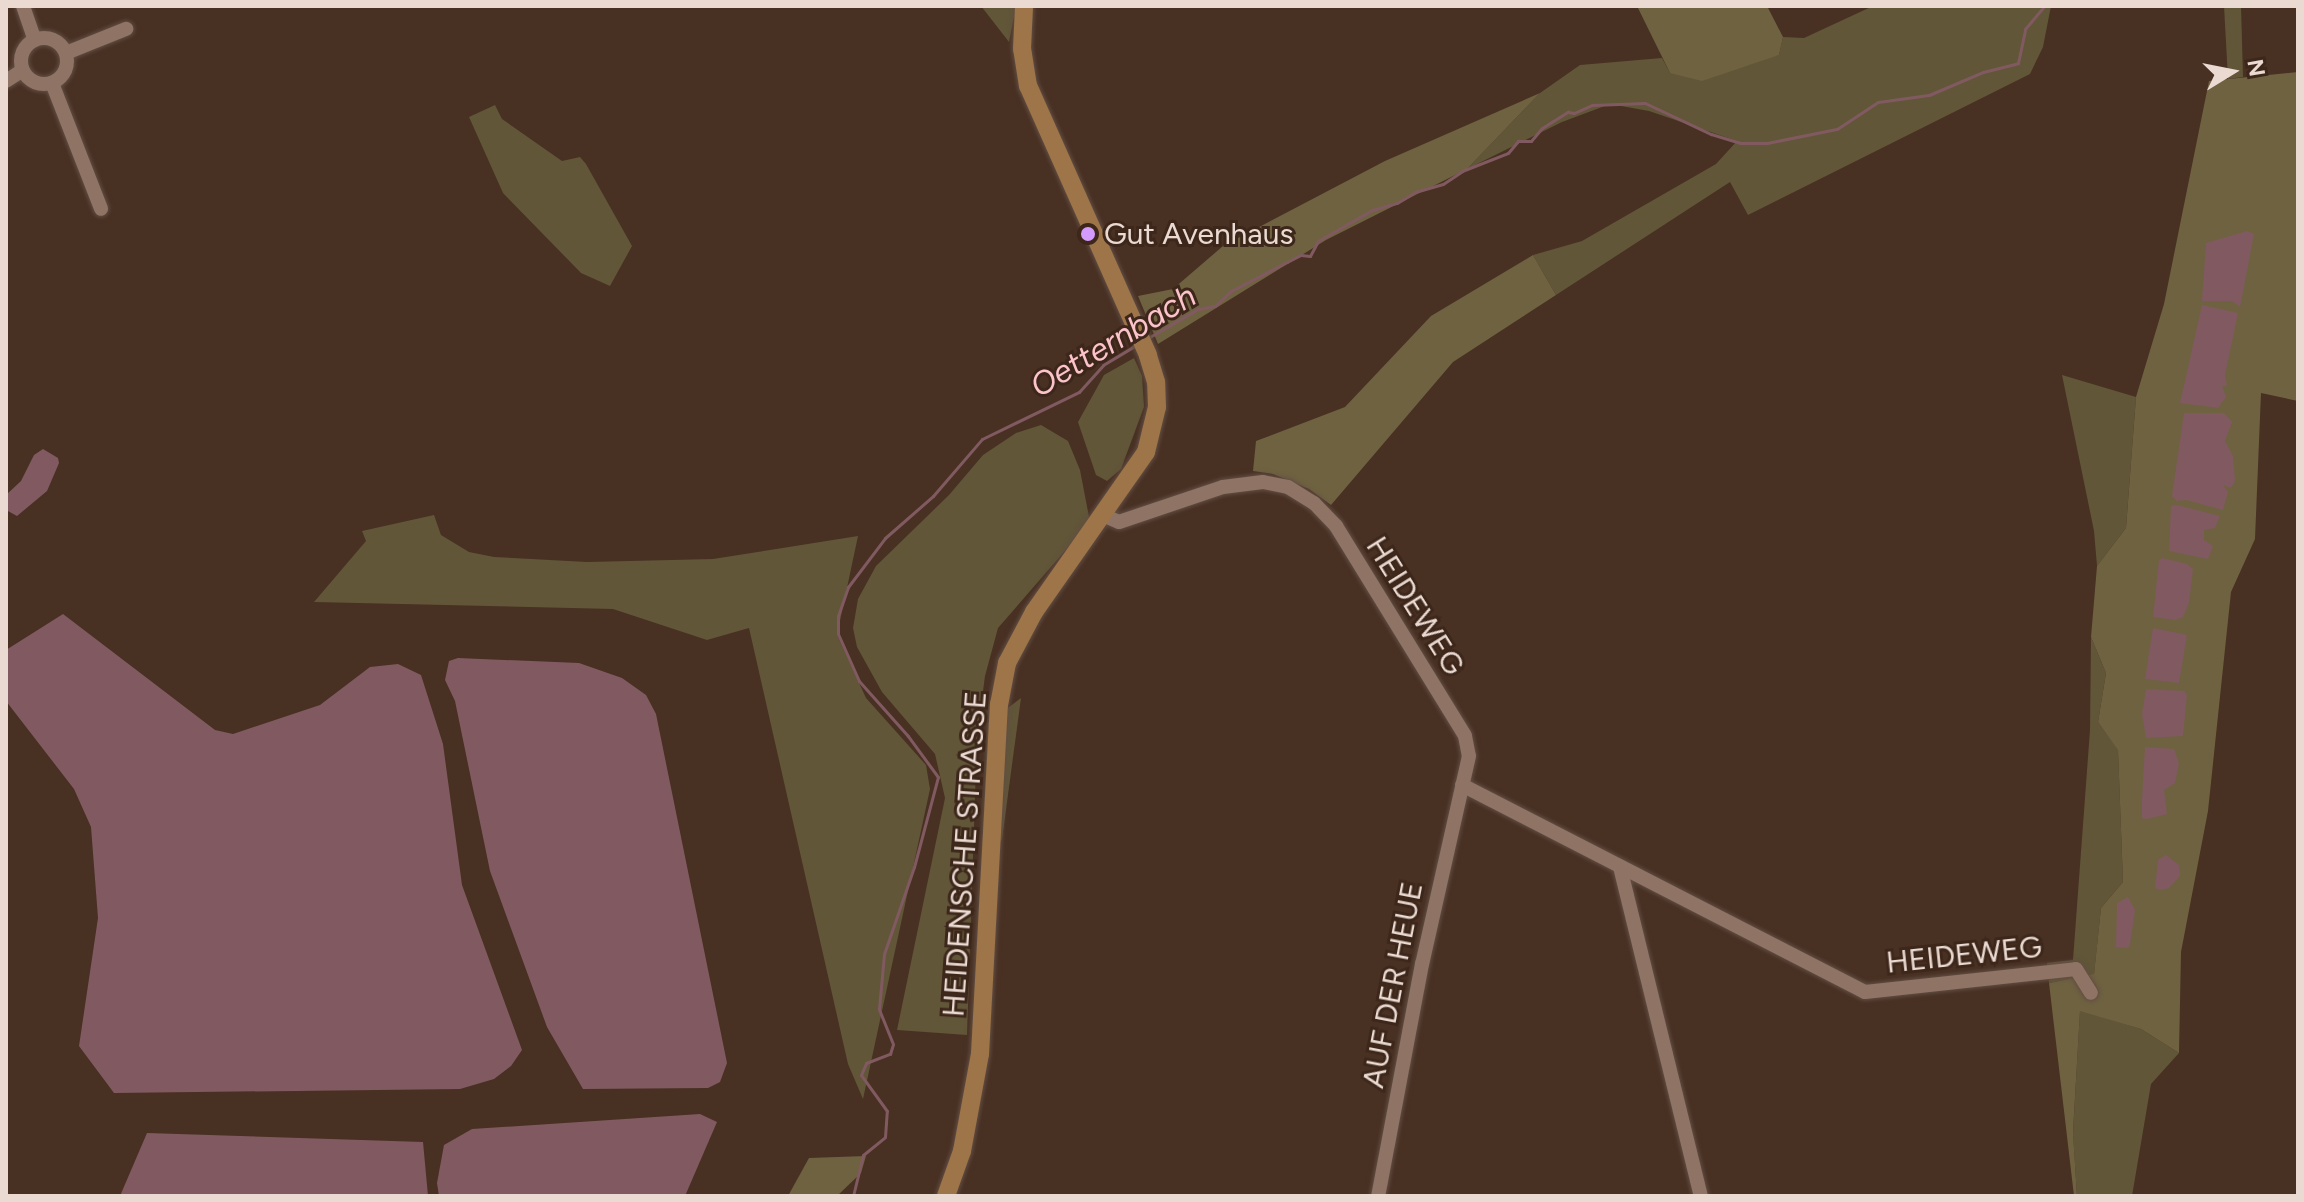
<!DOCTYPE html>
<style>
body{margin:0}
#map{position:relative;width:2304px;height:1202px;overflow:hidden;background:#483023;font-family:Figtree,sans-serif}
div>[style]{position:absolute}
.green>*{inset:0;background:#615638}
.forest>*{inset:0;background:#6f6241}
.water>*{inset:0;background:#805a60}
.stream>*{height:3px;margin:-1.5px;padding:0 1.5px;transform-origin:1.5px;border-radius:1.5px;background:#805a60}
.roads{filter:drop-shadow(0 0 2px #624e43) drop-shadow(0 0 2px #624e43)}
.minor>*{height:14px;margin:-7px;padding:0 7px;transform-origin:7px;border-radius:7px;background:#8f7465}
.minor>.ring{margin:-7px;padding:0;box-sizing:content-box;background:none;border:14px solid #8f7465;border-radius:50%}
.major>*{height:18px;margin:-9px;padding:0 9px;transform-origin:9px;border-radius:9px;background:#9e7548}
.dots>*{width:22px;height:22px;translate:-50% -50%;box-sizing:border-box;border:4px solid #3d261a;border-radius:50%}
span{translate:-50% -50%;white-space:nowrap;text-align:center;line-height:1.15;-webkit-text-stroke:6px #3d261a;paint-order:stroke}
.poi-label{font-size:30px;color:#eadad2}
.left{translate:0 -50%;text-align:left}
.street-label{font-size:30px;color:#eadad2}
.water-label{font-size:32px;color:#fbc3ca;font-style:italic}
.frame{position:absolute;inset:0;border:8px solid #eadad2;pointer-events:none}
.north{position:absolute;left:2192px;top:32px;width:80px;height:80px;-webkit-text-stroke:6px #3d261a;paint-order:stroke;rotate:80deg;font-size:22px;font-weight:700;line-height:32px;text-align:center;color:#eadad2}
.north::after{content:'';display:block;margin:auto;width:28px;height:36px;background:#eadad2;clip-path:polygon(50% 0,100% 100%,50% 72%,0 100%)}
</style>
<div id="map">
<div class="green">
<i style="clip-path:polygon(981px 6px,1016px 6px,1009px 42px)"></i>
<i style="clip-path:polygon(1873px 6px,2051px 6px,2043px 47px,2030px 74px,1748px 215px,1730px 182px,1556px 295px,1533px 255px,1582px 241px,1716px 164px,1737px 141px,1649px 111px,1610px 104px,1562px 122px,1467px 169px,1540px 93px,1580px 65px,1662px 58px,1670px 73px,1779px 55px,1783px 37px,1804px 38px)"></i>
<i style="clip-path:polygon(2224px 6px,2241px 6px,2243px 77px,2228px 79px)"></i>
<i style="clip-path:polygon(495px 105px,502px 119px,562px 161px,580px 157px,586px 164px,632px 246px,610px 286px,581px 273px,503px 193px,469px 117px)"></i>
<i style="clip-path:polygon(1134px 358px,1142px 376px,1144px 407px,1121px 469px,1107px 481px,1096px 475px,1078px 422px,1104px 375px)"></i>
<i style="clip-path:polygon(2062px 375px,2136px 397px,2126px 528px,2097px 566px,2094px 531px)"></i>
<i style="clip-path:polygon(1041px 425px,1068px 441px,1080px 470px,1090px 522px,998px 628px,985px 676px,977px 737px,967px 1035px,897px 1030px,945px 798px,935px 754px,882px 692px,857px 647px,853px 628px,858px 599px,876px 566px,949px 495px,983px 455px,1016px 433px)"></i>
<i style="clip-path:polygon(434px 515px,441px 535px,469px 552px,494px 557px,587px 562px,713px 559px,858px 536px,837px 635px,866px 698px,926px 765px,930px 789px,863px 1099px,848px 1064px,749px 628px,707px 640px,613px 609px,314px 602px,366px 541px,362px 531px)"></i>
<i style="clip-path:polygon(2091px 637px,2106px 673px,2098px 722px,2118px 749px,2123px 882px,2101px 908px,2094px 975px,2049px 983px,2047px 963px,2073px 960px,2090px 730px)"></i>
<i style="clip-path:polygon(1021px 698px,1002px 839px,981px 874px,988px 723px)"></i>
<i style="clip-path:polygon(2080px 1010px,2141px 1029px,2179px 1053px,2151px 1084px,2132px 1196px,2077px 1196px,2073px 1133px)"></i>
</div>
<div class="forest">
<i style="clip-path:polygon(1637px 6px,1767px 6px,1783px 37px,1779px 55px,1702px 81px,1670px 73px)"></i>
<i style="clip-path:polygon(2298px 72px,2298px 401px,2261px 393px,2255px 539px,2231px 592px,2208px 811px,2181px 952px,2179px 1053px,2141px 1029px,2080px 1011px,2073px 1132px,2077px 1196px,2074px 1196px,2049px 983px,2094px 974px,2101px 908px,2123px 882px,2118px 750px,2098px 722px,2106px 673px,2091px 637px,2097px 566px,2126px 528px,2136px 397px,2164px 304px,2209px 81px)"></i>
<i style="clip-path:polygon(1540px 93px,1467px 169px,1326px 240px,1158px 344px,1138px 296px,1173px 289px,1223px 246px,1385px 161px)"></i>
<i style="clip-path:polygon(1533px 255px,1556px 295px,1453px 362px,1331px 505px,1309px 489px,1273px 474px,1253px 471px,1256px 441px,1345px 407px,1431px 316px)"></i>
<i style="clip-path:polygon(866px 1156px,861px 1173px,837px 1196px,788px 1196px,809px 1158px)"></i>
</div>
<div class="water">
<i style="clip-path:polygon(2247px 231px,2254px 234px,2240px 307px,2232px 301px,2202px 301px,2206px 243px)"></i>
<i style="clip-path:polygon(2202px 305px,2238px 313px,2225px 375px,2227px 386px,2222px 386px,2226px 397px,2218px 408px,2180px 403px)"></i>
<i style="clip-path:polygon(2184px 413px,2224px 413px,2232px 422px,2225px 441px,2233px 456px,2235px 481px,2231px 488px,2223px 485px,2228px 492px,2223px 510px,2186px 500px,2177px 501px,2172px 496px)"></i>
<i style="clip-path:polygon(43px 449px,58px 458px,59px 463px,47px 491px,17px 516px,6px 510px,6px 495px,21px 481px,34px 455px)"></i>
<i style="clip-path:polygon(2177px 505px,2220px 516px,2215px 528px,2204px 530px,2204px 540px,2213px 546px,2208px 559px,2169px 551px,2171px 506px)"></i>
<i style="clip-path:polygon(2162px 558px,2187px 564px,2193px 569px,2189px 603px,2183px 617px,2176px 620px,2153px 617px,2159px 560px)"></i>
<i style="clip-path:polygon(63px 614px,215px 730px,233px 734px,320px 705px,370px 667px,398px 664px,421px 675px,443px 744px,462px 885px,522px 1050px,511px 1066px,494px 1079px,460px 1089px,114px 1093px,79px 1046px,98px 918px,91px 827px,74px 789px,6px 701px,6px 650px)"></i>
<i style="clip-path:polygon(2153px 628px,2187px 635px,2179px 683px,2145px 679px)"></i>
<i style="clip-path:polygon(458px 658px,579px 663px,622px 678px,646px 695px,656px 714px,727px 1063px,720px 1082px,708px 1088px,583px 1089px,547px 1027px,490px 871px,455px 701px,445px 680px,449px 661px)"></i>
<i style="clip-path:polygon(2146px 689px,2184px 691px,2187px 695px,2183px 736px,2146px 738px,2142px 714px)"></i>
<i style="clip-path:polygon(2145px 747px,2174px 749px,2179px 763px,2175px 783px,2164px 790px,2167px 814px,2147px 819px,2142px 818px,2142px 800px)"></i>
<i style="clip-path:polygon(2166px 855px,2179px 865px,2180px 876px,2169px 888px,2160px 890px,2155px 888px,2158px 860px)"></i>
<i style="clip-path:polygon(2128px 897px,2135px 910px,2130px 944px,2128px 948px,2116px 947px,2117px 903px)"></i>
<i style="clip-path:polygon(700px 1114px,717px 1122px,685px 1196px,439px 1196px,437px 1183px,444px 1145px,472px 1129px)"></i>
<i style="clip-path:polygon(147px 1133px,423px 1142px,428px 1196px,120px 1196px)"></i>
</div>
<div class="stream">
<i style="left:1148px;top:338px;width:58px;rotate:-30.1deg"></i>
<i style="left:1198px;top:309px;width:17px;rotate:-10deg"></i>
<i style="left:1215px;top:306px;width:22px;rotate:-43deg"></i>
<i style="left:1231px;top:291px;width:63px;rotate:-27.4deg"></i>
<i style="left:1287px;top:262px;width:16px;rotate:-27deg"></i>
<i style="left:1301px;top:255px;width:9px;rotate:6deg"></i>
<i style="left:1310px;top:256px;width:17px;rotate:-62deg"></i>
<i style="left:1318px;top:241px;width:62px;rotate:-29.9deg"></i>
<i style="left:1372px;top:210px;width:26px;rotate:-16deg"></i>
<i style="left:1397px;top:203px;width:21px;rotate:-31deg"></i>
<i style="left:1415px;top:192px;width:29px;rotate:-16deg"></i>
<i style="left:1443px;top:184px;width:23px;rotate:-34deg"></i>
<i style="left:1462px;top:171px;width:49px;rotate:-21.4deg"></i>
<i style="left:1508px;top:153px;width:16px;rotate:-50deg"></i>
<i style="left:1518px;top:141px;width:13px"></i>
<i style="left:1531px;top:141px;width:17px;rotate:-50deg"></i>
<i style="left:1542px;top:128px;width:31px;rotate:-32deg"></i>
<i style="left:1568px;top:112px;width:6px;rotate:9deg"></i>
<i style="left:1574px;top:113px;width:20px;rotate:-24deg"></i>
<i style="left:1592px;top:105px;width:53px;rotate:-2.2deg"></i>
<i style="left:1645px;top:103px;width:73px;rotate:25.2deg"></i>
<i style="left:1711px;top:134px;width:30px;rotate:17deg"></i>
<i style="left:1740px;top:143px;width:27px"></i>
<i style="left:1767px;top:143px;width:71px;rotate:-11.3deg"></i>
<i style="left:1837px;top:129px;width:49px;rotate:-33.4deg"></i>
<i style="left:1878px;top:102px;width:51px;rotate:-7.8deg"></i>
<i style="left:1929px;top:95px;width:59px;rotate:-23.1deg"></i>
<i style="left:1983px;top:72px;width:36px;rotate:-14deg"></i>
<i style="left:2018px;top:63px;width:35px;rotate:-78deg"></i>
<i style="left:2025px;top:29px;width:30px;rotate:-50deg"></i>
<i style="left:853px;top:1196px;width:42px;rotate:-76.3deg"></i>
<i style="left:863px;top:1155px;width:28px;rotate:-39deg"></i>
<i style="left:885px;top:1137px;width:26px;rotate:-86deg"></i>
<i style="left:887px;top:1111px;width:44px;rotate:-125.8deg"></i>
<i style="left:861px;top:1075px;width:13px;rotate:-67deg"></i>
<i style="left:866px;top:1063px;width:26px;rotate:-21deg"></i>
<i style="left:890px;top:1054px;width:10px;rotate:-73deg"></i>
<i style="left:893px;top:1044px;width:38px;rotate:-112deg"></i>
<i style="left:879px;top:1009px;width:55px;rotate:-84.8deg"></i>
<i style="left:884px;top:954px;width:92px;rotate:-71deg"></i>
<i style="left:914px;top:867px;width:93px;rotate:-75.1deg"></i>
<i style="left:938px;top:777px;width:51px;rotate:-126.2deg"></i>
<i style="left:908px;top:736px;width:74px;rotate:-131.7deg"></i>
<i style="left:859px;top:681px;width:51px;rotate:-114.1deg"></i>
<i style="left:838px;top:634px;width:18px;rotate:-90deg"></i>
<i style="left:838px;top:616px;width:31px;rotate:-71deg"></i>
<i style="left:848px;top:587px;width:61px;rotate:-52.9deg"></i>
<i style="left:885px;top:538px;width:64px;rotate:-41.2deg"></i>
<i style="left:933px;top:496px;width:75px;rotate:-49.3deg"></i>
<i style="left:982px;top:439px;width:108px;rotate:-25.9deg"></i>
<i style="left:1079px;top:392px;width:36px;rotate:-48deg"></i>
<i style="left:1103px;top:365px;width:41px;rotate:-31deg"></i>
</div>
<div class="roads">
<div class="minor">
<i style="left:23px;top:6px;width:36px;rotate:71deg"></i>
<i class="ring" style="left:21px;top:38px;width:32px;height:32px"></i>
<i style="left:66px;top:53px;width:65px;rotate:-21.8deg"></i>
<i style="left:6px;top:81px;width:20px;rotate:-33deg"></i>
<i style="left:52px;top:83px;width:135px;rotate:68.7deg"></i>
<i style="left:1103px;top:515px;width:17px;rotate:24deg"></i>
<i style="left:1119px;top:522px;width:110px;rotate:-18.6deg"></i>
<i style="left:1223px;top:487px;width:40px;rotate:-7.1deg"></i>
<i style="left:1263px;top:482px;width:25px;rotate:11deg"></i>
<i style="left:1288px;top:487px;width:31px;rotate:32deg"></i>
<i style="left:1314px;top:503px;width:32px;rotate:46deg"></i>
<i style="left:1336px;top:526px;width:246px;rotate:58.4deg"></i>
<i style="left:1465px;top:736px;width:20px;rotate:79deg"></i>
<i style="left:1469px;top:756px;width:213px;rotate:102.7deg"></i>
<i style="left:1422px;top:964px;width:236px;rotate:100.7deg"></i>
<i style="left:1462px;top:785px;width:453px;rotate:27.2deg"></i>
<i style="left:1865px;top:992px;width:212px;rotate:-6.2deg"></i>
<i style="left:2076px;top:969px;width:28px;rotate:58deg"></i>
<i style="left:1620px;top:867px;width:339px;rotate:76.2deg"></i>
</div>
<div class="major">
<i style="left:946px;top:1196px;width:48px;rotate:-70.4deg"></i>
<i style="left:962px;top:1151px;width:99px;rotate:-79.5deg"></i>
<i style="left:980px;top:1054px;width:350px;rotate:-86.9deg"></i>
<i style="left:999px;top:705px;width:43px;rotate:-79.2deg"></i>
<i style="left:1007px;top:663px;width:58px;rotate:-62.1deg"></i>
<i style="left:1034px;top:612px;width:195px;rotate:-55deg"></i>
<i style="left:1146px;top:452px;width:46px;rotate:-76.3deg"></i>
<i style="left:1157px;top:407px;width:25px;rotate:-92deg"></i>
<i style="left:1156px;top:382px;width:28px;rotate:-107deg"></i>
<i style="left:1148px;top:355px;width:295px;rotate:-114deg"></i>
<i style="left:1028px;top:86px;width:37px;rotate:-99deg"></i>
<i style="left:1022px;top:49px;width:43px;rotate:-87.3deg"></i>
</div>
</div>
<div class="dots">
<i style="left:1088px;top:234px;background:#d39cfc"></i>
</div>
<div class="poi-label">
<span class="left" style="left:1104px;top:234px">Gut Avenhaus</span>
</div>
<div class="street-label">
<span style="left:1415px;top:606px;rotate:58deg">HEIDEWEG</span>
<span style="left:965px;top:854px;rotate:-86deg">HEIDENSCHE STRASSE</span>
<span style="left:1964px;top:955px;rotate:-6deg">HEIDEWEG</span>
<span style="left:1393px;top:985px;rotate:-79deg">AUF DER HEUE</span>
</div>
<div class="water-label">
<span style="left:1113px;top:341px;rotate:-31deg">Oetternbach</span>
</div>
<div class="frame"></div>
<div class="north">N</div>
</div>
